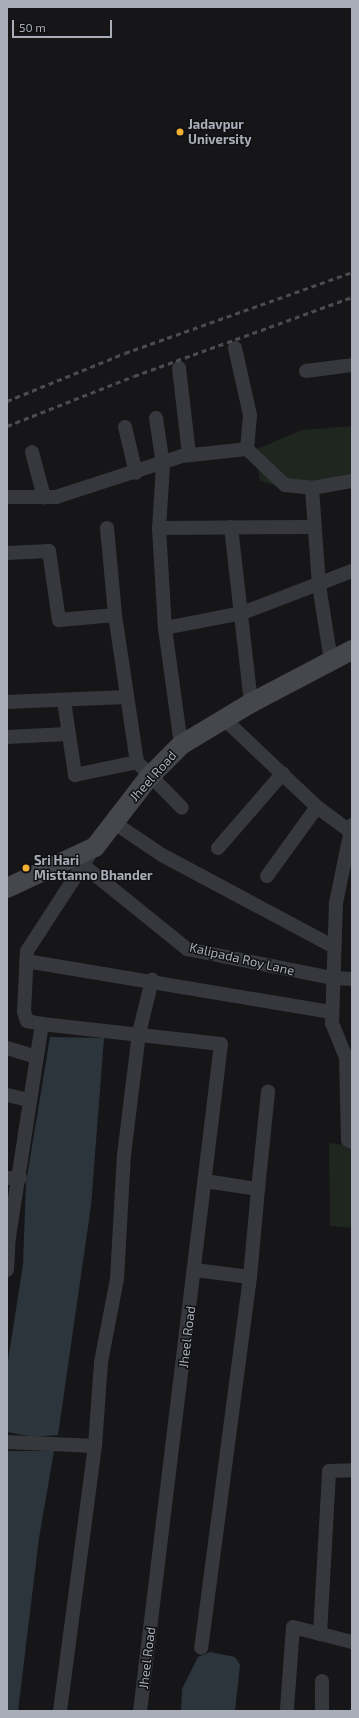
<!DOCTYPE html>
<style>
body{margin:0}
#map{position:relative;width:359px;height:1718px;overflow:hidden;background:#161618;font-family:"Exo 2",sans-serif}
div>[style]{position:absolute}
.green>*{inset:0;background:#1e261f}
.water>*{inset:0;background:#2c353c}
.street>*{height:14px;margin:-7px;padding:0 7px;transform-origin:7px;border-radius:7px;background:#37383d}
.secondary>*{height:20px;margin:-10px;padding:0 10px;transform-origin:10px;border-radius:10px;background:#45474d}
.rail>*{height:3px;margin-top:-1.5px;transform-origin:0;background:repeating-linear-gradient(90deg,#4a4c52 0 5px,transparent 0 9px)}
.dots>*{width:11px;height:11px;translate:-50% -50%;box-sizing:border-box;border:2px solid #111113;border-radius:50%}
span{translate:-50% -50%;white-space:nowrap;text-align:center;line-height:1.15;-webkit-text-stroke:3px #111113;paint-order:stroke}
.poi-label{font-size:13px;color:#a8adb8;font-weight:700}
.left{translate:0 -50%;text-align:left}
.street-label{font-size:13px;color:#a8adb8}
.frame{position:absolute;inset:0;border:8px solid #a8adb8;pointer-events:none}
.scale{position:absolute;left:12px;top:20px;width:100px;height:18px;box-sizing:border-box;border:2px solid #a8adb8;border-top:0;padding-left:5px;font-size:12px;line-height:14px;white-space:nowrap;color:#a8adb8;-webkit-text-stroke:3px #111113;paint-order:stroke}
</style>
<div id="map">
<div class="green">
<i style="clip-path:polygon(352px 426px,352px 478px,286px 489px,260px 481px,255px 450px,302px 430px)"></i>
<i style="clip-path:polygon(329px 1143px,352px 1146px,352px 1228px,330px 1226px)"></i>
</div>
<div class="water">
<i style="clip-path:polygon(50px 1037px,104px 1038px,91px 1206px,58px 1435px,34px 1437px,7px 1432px,7px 1368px,23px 1264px,26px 1183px)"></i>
<i style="clip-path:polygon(8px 1451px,54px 1451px,39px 1538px,18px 1711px,7px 1711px)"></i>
<i style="clip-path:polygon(210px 1652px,235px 1657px,240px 1665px,235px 1711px,181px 1711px,182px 1689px,198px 1657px)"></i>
</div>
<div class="street">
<i style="left:235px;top:348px;width:69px;rotate:77.4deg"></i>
<i style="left:250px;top:415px;width:34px;rotate:95deg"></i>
<i style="left:179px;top:368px;width:87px;rotate:83.4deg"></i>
<i style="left:306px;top:371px;width:46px;rotate:-7.4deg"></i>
<i style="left:156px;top:418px;width:48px;rotate:81.5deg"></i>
<i style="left:163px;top:465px;width:63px;rotate:93.6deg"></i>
<i style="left:159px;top:528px;width:100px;rotate:86.6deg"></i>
<i style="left:165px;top:628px;width:118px;rotate:82.2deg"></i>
<i style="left:125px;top:427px;width:47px;rotate:76.6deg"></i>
<i style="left:32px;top:452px;width:47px;rotate:75.1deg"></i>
<i style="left:312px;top:488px;width:97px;rotate:85.9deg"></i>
<i style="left:319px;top:585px;width:77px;rotate:81deg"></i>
<i style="left:7px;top:497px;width:49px"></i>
<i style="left:56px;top:497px;width:133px;rotate:-18deg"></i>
<i style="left:182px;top:456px;width:65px;rotate:-6.1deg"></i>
<i style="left:247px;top:449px;width:52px;rotate:43.5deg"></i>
<i style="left:285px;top:485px;width:27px;rotate:6deg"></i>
<i style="left:312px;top:488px;width:41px;rotate:-9.9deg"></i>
<i style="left:231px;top:527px;width:177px;rotate:83.5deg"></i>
<i style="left:107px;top:528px;width:87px;rotate:84.7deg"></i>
<i style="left:115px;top:615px;width:149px;rotate:81.5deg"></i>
<i style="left:137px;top:762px;width:64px;rotate:45.6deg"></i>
<i style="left:159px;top:528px;width:156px;rotate:-0.4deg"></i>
<i style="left:7px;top:553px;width:42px;rotate:-2.7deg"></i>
<i style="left:49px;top:551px;width:70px;rotate:81.8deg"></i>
<i style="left:59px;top:620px;width:56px;rotate:-5.1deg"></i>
<i style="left:165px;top:628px;width:78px;rotate:-11deg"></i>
<i style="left:242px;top:613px;width:118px;rotate:-20.9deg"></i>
<i style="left:64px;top:701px;width:75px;rotate:81.5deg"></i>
<i style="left:75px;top:775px;width:63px;rotate:-11.8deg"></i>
<i style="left:7px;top:702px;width:119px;rotate:-2.4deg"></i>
<i style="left:223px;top:718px;width:129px;rotate:43.4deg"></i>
<i style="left:317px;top:807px;width:42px;rotate:36.3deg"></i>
<i style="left:7px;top:737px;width:60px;rotate:-2.9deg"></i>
<i style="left:113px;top:822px;width:59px;rotate:34deg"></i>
<i style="left:162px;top:855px;width:195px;rotate:28.1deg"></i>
<i style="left:352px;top:825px;width:80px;rotate:101.6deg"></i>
<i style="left:336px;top:903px;width:120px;rotate:91.9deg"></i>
<i style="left:332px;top:1023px;width:38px;rotate:68deg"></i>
<i style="left:346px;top:1058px;width:82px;rotate:88.6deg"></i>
<i style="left:348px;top:1140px;width:4px;rotate:27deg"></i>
<i style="left:218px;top:848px;width:99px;rotate:-49.1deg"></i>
<i style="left:83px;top:865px;width:134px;rotate:38.9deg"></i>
<i style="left:187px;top:949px;width:148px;rotate:11.3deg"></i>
<i style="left:332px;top:978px;width:20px;rotate:3deg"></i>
<i style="left:267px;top:876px;width:85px;rotate:-54.1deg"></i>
<i style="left:26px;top:961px;width:310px;rotate:9.5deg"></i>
<i style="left:42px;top:1024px;width:180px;rotate:6.4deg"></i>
<i style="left:221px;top:1044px;width:672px;rotate:96.92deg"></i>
<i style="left:7px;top:1048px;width:31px;rotate:17deg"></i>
<i style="left:7px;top:1095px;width:23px;rotate:13deg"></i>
<i style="left:7px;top:1178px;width:13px"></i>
<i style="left:205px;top:1181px;width:54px;rotate:8.6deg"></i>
<i style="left:258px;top:1189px;width:98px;rotate:-84.1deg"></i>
<i style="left:7px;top:1270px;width:33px;rotate:-87deg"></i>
<i style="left:9px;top:1237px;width:216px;rotate:-81.2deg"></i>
<i style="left:42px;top:1024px;width:15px;rotate:-169deg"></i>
<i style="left:27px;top:1021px;width:9px;rotate:-108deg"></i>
<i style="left:24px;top:1012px;width:61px;rotate:-87.2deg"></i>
<i style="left:27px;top:951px;width:123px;rotate:-57deg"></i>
<i style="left:195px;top:1270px;width:55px;rotate:7.3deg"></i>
<i style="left:250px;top:1277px;width:374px;rotate:97.5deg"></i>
<i style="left:250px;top:1277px;width:88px;rotate:-84.8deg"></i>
<i style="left:7px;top:1442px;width:88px;rotate:2.6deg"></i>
<i style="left:320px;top:1634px;width:163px;rotate:-86.8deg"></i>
<i style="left:329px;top:1471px;width:23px;rotate:-2deg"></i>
<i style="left:322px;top:1681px;width:30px;rotate:90deg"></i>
<i style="left:287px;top:1709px;width:82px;rotate:-85.8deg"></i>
<i style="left:293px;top:1627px;width:61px;rotate:14.3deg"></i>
<i style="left:60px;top:1711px;width:267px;rotate:-82.5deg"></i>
<i style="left:95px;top:1446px;width:84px;rotate:-85.9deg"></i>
<i style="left:101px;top:1362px;width:85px;rotate:-79.1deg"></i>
<i style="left:117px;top:1279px;width:124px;rotate:-86.8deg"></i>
<i style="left:124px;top:1155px;width:123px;rotate:-83deg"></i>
<i style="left:139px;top:1033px;width:55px;rotate:-76.2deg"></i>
</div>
<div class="secondary">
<i style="left:7px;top:888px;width:97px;rotate:-25deg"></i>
<i style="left:95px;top:847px;width:88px;rotate:-52.4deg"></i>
<i style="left:149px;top:777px;width:45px;rotate:-45deg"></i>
<i style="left:181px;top:745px;width:82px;rotate:-31deg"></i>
<i style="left:251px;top:703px;width:114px;rotate:-27.7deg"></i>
</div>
<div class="rail">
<i style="left:7px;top:401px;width:127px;rotate:-22.1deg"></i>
<i style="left:125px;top:353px;width:241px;rotate:-19.6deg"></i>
<i style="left:7px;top:426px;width:136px;rotate:-21.5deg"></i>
<i style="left:134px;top:376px;width:232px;rotate:-19.9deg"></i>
</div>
<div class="dots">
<i style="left:180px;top:132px;background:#f2b134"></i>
<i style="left:26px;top:868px;background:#f2b134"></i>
</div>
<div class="poi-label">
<span class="left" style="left:188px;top:132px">Jadavpur<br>University</span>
<span class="left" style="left:34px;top:868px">Sri Hari<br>Misttanno Bhander</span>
</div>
<div class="street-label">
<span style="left:153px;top:776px;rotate:-48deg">Jheel Road</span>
<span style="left:242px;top:959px;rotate:13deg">Kalipada Roy Lane</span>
<span style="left:187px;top:1337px;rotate:-83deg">Jheel Road</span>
<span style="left:147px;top:1658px;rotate:-83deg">Jheel Road</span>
</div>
<div class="frame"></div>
<div class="scale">50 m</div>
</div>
